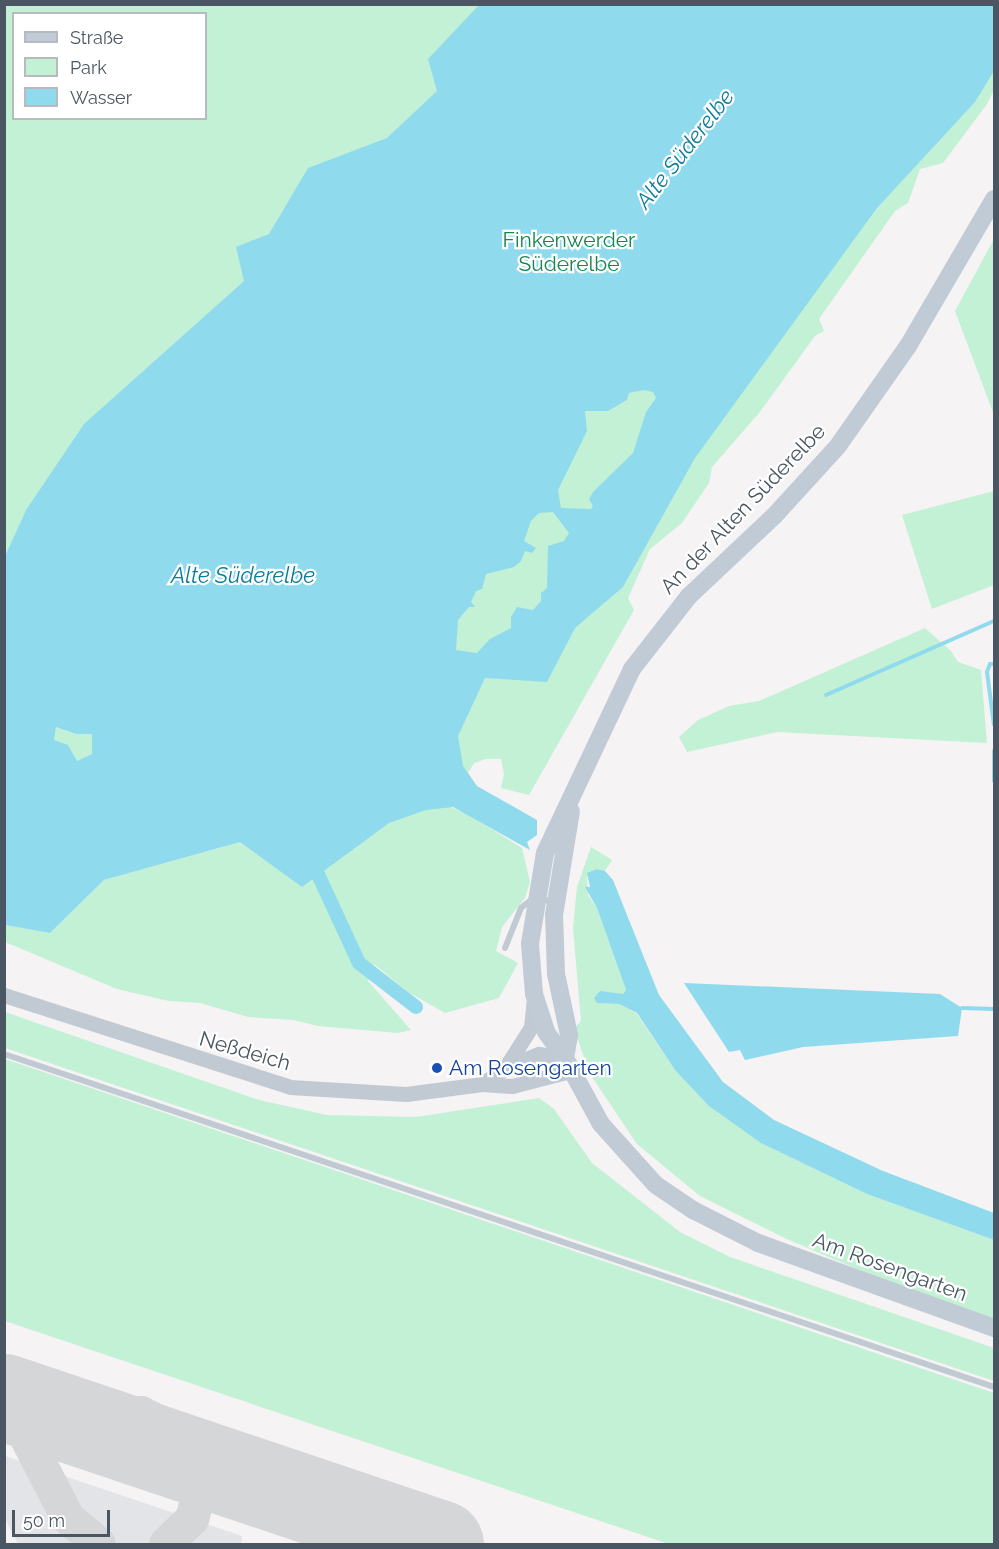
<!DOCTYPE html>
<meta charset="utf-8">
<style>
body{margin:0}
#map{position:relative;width:999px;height:1549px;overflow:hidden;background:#f5f3f3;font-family:Raleway,sans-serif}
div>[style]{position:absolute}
.airport>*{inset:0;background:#e2e4e7}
.green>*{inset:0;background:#c3f1d5}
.water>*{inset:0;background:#90daee}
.stream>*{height:4px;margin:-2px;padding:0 2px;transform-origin:2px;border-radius:2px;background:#90daee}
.canal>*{height:14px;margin:-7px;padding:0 7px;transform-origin:7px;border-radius:7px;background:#90daee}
.taxiway>*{height:34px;margin:-17px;padding:0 17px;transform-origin:17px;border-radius:17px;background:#d5d6d8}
.runway>*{height:87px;margin:-43.5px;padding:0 43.5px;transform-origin:43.5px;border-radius:43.5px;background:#d5d6d8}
.service>*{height:6px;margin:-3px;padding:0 3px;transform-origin:3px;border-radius:3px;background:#c1cad2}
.tertiary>*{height:15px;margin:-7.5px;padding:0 7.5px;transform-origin:7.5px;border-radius:7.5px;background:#c1cad2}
.secondary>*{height:18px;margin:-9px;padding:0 9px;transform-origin:9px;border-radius:9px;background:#c1cbd6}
.dots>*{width:16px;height:16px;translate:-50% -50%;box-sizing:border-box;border:3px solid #fff;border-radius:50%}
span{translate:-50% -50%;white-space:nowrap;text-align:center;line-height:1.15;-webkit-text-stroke:4.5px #fff;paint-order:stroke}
.park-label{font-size:21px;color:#17864f}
.street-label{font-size:21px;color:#4a5661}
.transit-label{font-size:21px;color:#164399}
.left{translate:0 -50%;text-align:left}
.water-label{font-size:22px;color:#0c7c9b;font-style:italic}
.frame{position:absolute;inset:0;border:6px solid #4a5661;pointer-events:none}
.legend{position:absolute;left:12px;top:12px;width:195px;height:108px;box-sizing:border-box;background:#fff;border:2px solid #b7bbc0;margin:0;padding:8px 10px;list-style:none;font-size:18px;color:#4a5661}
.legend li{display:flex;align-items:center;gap:12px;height:30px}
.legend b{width:30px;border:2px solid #b7bbc0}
.scale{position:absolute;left:12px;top:1510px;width:98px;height:27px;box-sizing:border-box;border:3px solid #4a5661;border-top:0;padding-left:8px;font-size:18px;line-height:21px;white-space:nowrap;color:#4a5661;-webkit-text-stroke:4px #fff;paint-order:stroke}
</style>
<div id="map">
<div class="airport">
<i style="clip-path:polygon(5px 1456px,242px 1536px,241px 1544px,18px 1544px,5px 1518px)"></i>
</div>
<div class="green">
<i style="clip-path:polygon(evenodd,4px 5px,994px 5px,994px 90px,987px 104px,943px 163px,920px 169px,908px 203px,895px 211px,819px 319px,824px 331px,815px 336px,759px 413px,712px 467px,709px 483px,682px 523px,650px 549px,628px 598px,634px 610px,529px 795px,501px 788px,504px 774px,501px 759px,486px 759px,474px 763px,448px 806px,469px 815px,522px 848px,530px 882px,525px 898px,502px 927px,496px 951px,518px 963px,499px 998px,445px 1013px,408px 992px,374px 964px,368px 981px,411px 1030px,398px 1033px,318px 1026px,293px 1020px,248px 1017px,200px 1003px,169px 1001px,117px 989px,5px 942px,5px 925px,50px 933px,104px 880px,226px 846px,26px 510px,5px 556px,4px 5px,14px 14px,206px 14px,206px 118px,14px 118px,14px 14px)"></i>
<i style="clip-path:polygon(994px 239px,994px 415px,955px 311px)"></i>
<i style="clip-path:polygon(994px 491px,994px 585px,932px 609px,902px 515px)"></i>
<i style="clip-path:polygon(925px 628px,951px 651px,958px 662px,981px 670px,987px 743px,777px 732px,687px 752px,679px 737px,698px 720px,729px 706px,759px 701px)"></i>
<i style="clip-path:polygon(56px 727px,76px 734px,93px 734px,92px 754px,77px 761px,54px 740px)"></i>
<i style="clip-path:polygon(591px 847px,612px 860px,605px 871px,597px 869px,587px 877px,588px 895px,597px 908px,626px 990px,623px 994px,597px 1003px,619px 1004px,636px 1013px,675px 1070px,761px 1143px,867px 1194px,994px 1240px,994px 1319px,885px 1281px,789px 1240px,700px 1196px,637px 1144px,590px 1074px,574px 1029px,581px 1021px,573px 928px,577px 887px)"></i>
<i style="clip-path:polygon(5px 1012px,259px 1100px,327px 1115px,416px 1117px,539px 1098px,554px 1109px,592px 1163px,680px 1232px,730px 1257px,994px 1348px,994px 1381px,5px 1048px)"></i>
<i style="clip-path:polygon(5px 1059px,994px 1393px,994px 1544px,669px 1544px,5px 1321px)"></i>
</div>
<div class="water">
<i style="clip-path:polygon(evenodd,479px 5px,994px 5px,994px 71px,975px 102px,877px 208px,695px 458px,623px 587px,575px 628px,547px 682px,485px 678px,458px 736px,463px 766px,477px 786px,537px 820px,537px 835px,527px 842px,530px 850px,453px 807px,426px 810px,389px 823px,302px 887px,240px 842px,104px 880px,50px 933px,5px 925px,5px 556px,26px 510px,84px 424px,244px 281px,236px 247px,269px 234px,308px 168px,387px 138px,437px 91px,428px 59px,479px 5px,644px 390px,653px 392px,656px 398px,646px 412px,633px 453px,593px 492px,589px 499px,593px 506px,591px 509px,561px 508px,558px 490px,587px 431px,585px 411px,608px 411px,627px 400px,629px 393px,644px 390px,479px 5px,553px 512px,569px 533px,564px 541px,548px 546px,547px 588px,541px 593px,541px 601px,533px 610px,517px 607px,511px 617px,511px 628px,490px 639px,477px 653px,456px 650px,458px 620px,469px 607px,475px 607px,471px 602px,476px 591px,482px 589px,486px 574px,514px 567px,521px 561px,525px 551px,532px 553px,536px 548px,524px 541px,531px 521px,539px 513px,553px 512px,479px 5px,56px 727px,76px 734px,92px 734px,92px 754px,77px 761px,68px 745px,54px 740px,56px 727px)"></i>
<i style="clip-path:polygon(597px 869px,605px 871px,613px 880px,659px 995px,723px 1082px,774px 1120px,883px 1171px,994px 1213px,994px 1240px,867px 1194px,761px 1143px,709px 1106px,675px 1070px,637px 1013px,619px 1004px,597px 1003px,594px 998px,600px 991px,623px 994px,626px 990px,597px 908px,585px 887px,590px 887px,587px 873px)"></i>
<i style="clip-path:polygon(684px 983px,940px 994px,962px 1008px,958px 1036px,803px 1047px,745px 1060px,740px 1050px,729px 1052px)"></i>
</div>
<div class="stream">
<i style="left:994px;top:664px;width:4px;rotate:180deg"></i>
<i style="left:990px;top:664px;width:9px;rotate:111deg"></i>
<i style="left:987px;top:672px;width:53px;rotate:82.5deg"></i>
<i style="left:826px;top:695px;width:184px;rotate:-23.8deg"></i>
<i style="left:994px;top:751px;width:30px;rotate:90deg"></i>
<i style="left:962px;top:1008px;width:32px;rotate:2deg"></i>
</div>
<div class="canal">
<i style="left:310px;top:857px;width:117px;rotate:65.2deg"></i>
<i style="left:359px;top:963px;width:72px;rotate:37.7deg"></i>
</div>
<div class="taxiway">
<i style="left:4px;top:1407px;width:26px;rotate:50deg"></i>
<i style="left:21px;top:1427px;width:102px;rotate:62.7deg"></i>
<i style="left:68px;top:1518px;width:40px;rotate:40deg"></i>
<i style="left:39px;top:1409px;width:45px;rotate:11.6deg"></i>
<i style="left:83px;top:1418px;width:58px;rotate:-4.9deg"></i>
<i style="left:141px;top:1413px;width:38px;rotate:27deg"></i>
<i style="left:175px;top:1430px;width:26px;rotate:51deg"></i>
<i style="left:191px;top:1450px;width:35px;rotate:74deg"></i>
<i style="left:201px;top:1484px;width:36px;rotate:104deg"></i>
<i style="left:192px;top:1519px;width:36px;rotate:136deg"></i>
</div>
<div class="runway">
<i style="left:4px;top:1397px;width:460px;rotate:18.6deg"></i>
</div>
<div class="service">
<i style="left:505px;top:948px;width:43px;rotate:-68.2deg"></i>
<i style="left:521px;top:908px;width:13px;rotate:-39deg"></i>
<i style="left:531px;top:900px;width:24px;rotate:2deg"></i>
<i style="left:4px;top:1054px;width:1045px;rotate:18.59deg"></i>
</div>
<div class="tertiary">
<i style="left:4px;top:995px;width:300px;rotate:17.8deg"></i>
<i style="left:290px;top:1087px;width:116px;rotate:3.5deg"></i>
<i style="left:406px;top:1094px;width:77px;rotate:-7.5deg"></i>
<i style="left:482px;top:1084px;width:30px;rotate:4deg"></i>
<i style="left:512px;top:1086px;width:60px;rotate:-14.5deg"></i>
<i style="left:507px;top:1065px;width:45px;rotate:-57.7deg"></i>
<i style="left:531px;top:1027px;width:27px;rotate:-84deg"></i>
<i style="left:482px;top:1084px;width:29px;rotate:-35deg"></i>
<i style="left:506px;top:1067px;width:35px;rotate:-22deg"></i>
<i style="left:539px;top:1054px;width:26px;rotate:9deg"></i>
</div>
<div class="secondary">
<i style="left:994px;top:199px;width:170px;rotate:120.3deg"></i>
<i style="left:908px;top:346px;width:122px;rotate:125deg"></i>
<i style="left:838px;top:446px;width:95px;rotate:132.4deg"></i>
<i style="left:774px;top:516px;width:117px;rotate:136.7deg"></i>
<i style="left:689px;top:596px;width:93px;rotate:128deg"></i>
<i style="left:632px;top:669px;width:204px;rotate:115.3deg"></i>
<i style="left:545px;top:853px;width:92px;rotate:99.4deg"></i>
<i style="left:530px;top:944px;width:50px;rotate:85.4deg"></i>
<i style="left:534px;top:994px;width:40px;rotate:72deg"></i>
<i style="left:546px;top:1032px;width:32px;rotate:54deg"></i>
<i style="left:565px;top:1058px;width:75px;rotate:61.4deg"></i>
<i style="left:601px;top:1124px;width:82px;rotate:48deg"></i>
<i style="left:656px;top:1185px;width:45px;rotate:34deg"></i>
<i style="left:693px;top:1210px;width:73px;rotate:26.9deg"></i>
<i style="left:758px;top:1243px;width:251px;rotate:19.8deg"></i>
<i style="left:565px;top:1058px;width:23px;rotate:-80deg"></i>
<i style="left:569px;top:1035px;width:62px;rotate:-102deg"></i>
<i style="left:556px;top:974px;width:59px;rotate:-91.9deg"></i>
<i style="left:554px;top:915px;width:105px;rotate:-80.7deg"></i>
</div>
<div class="dots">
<i style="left:437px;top:1068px;background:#1a4fb4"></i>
</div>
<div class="park-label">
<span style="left:569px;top:252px">Finkenwerder<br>Süderelbe</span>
</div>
<div class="street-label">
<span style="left:743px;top:509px;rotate:-46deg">An der Alten Süderelbe</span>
<span style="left:245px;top:1051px;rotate:16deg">Neßdeich</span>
<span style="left:890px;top:1267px;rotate:20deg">Am Rosengarten</span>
</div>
<div class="transit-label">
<span class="left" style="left:449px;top:1068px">Am Rosengarten</span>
</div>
<div class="water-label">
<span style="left:685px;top:149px;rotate:-52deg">Alte Süderelbe</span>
<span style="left:243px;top:576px">Alte Süderelbe</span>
</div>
<div class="frame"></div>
<ul class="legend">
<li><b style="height:8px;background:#c1cbd6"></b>Straße</li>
<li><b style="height:16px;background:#c3f1d5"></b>Park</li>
<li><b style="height:16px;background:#90daee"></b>Wasser</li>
</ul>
<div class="scale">50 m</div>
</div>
